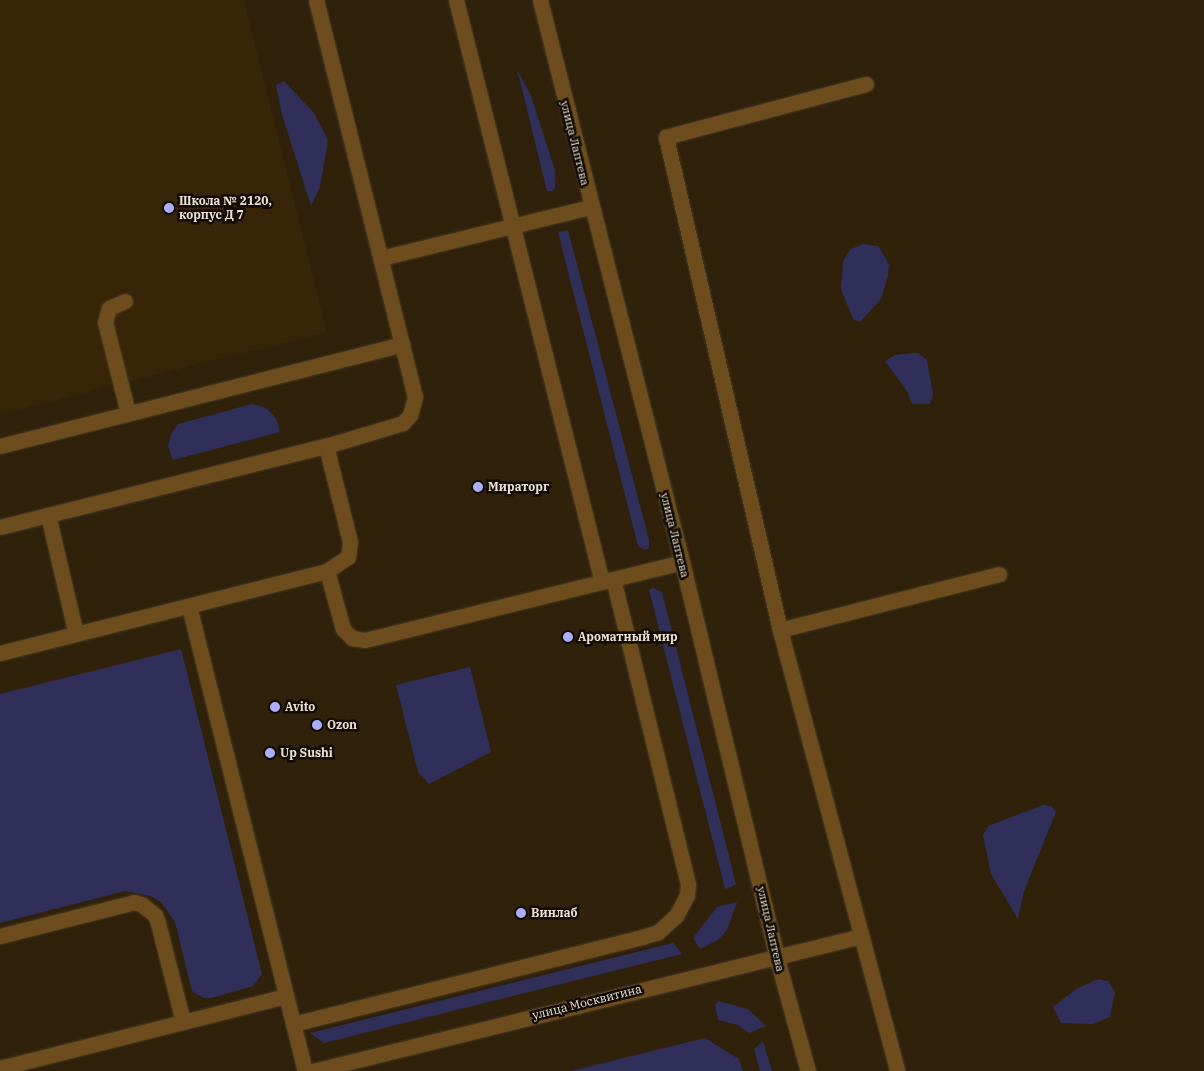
<!DOCTYPE html>
<meta charset="utf-8">
<style>
body{margin:0}
#map{position:relative;width:1204px;height:1071px;overflow:hidden;background:#30210b;font-family:"IBM Plex Serif",serif}
div>[style]{position:absolute}
.built>*{inset:0;background:#382508}
.green>*{inset:0;background:#2f2f5a}
.roads{filter:drop-shadow(0 0 1px #4a3c27) drop-shadow(0 0 1px #4a3c27)}
.minor>*{height:15px;margin:-7.5px;padding:0 7.5px;transform-origin:7.5px;border-radius:7.5px;background:#6d4d1d}
.dots>*{width:14px;height:14px;translate:-50% -50%;box-sizing:border-box;border:2px solid #120c04;border-radius:50%}
span{translate:-50% -50%;white-space:nowrap;text-align:center;line-height:1.15;-webkit-text-stroke:5px #120c04;paint-order:stroke}
.street-label{font-size:12px;color:#eae0d3}
.poi-label{font-size:12px;color:#eae0d3;font-weight:700}
.left{translate:0 -50%;text-align:left}
</style>
<div id="map">
<div class="built">
<i style="clip-path:polygon(0 0,244px 0,327px 332px,0 414px)"></i>
</div>
<div class="green">
<i style="clip-path:polygon(517px 69px,531px 96px,555px 170px,555px 188px,552px 191px,547px 191px)"></i>
<i style="clip-path:polygon(284px 81px,314px 113px,328px 140px,320px 187px,311px 206px,282px 115px,276px 85px)"></i>
<i style="clip-path:polygon(568px 230px,649px 540px,649px 548px,645px 550px,638px 546px,558px 232px)"></i>
<i style="clip-path:polygon(863px 244px,878px 246px,889px 264px,888px 276px,881px 299px,860px 322px,853px 319px,841px 289px,843px 261px,851px 249px)"></i>
<i style="clip-path:polygon(912px 353px,918px 353px,927px 360px,933px 395px,930px 404px,912px 404px,907px 391px,885px 361px,895px 355px)"></i>
<i style="clip-path:polygon(252px 404px,266px 408px,276px 418px,280px 432px,173px 460px,168px 446px,171px 434px,178px 424px)"></i>
<i style="clip-path:polygon(653px 588px,662px 592px,732px 868px,736px 885px,725px 889px,649px 590px)"></i>
<i style="clip-path:polygon(181px 649px,262px 974px,253px 986px,212px 998px,203px 998px,192px 991px,175px 922px,161px 902px,151px 896px,125px 891px,0 923px,0 694px)"></i>
<i style="clip-path:polygon(470px 667px,491px 752px,429px 784px,418px 772px,396px 685px)"></i>
<i style="clip-path:polygon(1043px 805px,1051px 806px,1056px 812px,1024px 891px,1018px 919px,991px 874px,983px 835px,988px 826px)"></i>
<i style="clip-path:polygon(737px 902px,727px 930px,718px 940px,700px 949px,693px 938px,717px 907px)"></i>
<i style="clip-path:polygon(673px 943px,682px 954px,324px 1043px,310px 1033px)"></i>
<i style="clip-path:polygon(1098px 979px,1108px 981px,1115px 992px,1110px 1017px,1093px 1024px,1061px 1023px,1053px 1007px,1076px 989px)"></i>
<i style="clip-path:polygon(719px 1001px,748px 1009px,766px 1026px,749px 1033px,738px 1025px,718px 1020px,715px 1005px)"></i>
<i style="clip-path:polygon(705px 1038px,739px 1059px,743px 1071px,571px 1071px)"></i>
<i style="clip-path:polygon(763px 1041px,772px 1071px,760px 1071px,754px 1049px)"></i>
</div>
<div class="roads">
<div class="minor">
<i style="left:456px;top:0;width:600px;rotate:75.92deg"></i>
<i style="left:540px;top:0;width:580px;rotate:75.82deg"></i>
<i style="left:682px;top:562px;width:404px;rotate:76.5deg"></i>
<i style="left:776px;top:955px;width:120px;rotate:74.6deg"></i>
<i style="left:866px;top:84px;width:207px;rotate:165.2deg"></i>
<i style="left:666px;top:137px;width:506px;rotate:76.98deg"></i>
<i style="left:780px;top:630px;width:456px;rotate:75.1deg"></i>
<i style="left:381px;top:258px;width:215px;rotate:-13.7deg"></i>
<i style="left:125px;top:301px;width:17px;rotate:156deg"></i>
<i style="left:109px;top:308px;width:15px;rotate:106deg"></i>
<i style="left:105px;top:322px;width:94px;rotate:75.8deg"></i>
<i style="left:0;top:446px;width:415px;rotate:-14.2deg"></i>
<i style="left:48px;top:515px;width:122px;rotate:76.8deg"></i>
<i style="left:0;top:527px;width:336px;rotate:-14deg"></i>
<i style="left:327px;top:571px;width:60px;rotate:74.6deg"></i>
<i style="left:343px;top:629px;width:13px;rotate:45deg"></i>
<i style="left:352px;top:638px;width:13px;rotate:9deg"></i>
<i style="left:365px;top:640px;width:326px;rotate:-13.8deg"></i>
<i style="left:189px;top:606px;width:479px;rotate:76deg"></i>
<i style="left:780px;top:630px;width:226px;rotate:-14.3deg"></i>
<i style="left:0;top:653px;width:337px;rotate:-14.1deg"></i>
<i style="left:327px;top:571px;width:25px;rotate:-34deg"></i>
<i style="left:348px;top:557px;width:15px;rotate:-82deg"></i>
<i style="left:350px;top:542px;width:99px;rotate:-104deg"></i>
<i style="left:326px;top:446px;width:80px;rotate:-16.6deg"></i>
<i style="left:403px;top:423px;width:11px;rotate:-49deg"></i>
<i style="left:410px;top:415px;width:19px;rotate:-74deg"></i>
<i style="left:415px;top:397px;width:409px;rotate:-104deg"></i>
<i style="left:0;top:936px;width:138px;rotate:-14.2deg"></i>
<i style="left:134px;top:902px;width:7px;rotate:16deg"></i>
<i style="left:141px;top:904px;width:18px;rotate:38deg"></i>
<i style="left:155px;top:915px;width:9px;rotate:69deg"></i>
<i style="left:158px;top:923px;width:102px;rotate:75.8deg"></i>
<i style="left:183px;top:1022px;width:189px;rotate:165.9deg"></i>
<i style="left:183px;top:1022px;width:106px;rotate:-14.2deg"></i>
<i style="left:293px;top:1024px;width:360px;rotate:-14deg"></i>
<i style="left:642px;top:937px;width:17px;rotate:-17deg"></i>
<i style="left:658px;top:932px;width:24px;rotate:-42deg"></i>
<i style="left:676px;top:916px;width:24px;rotate:-62deg"></i>
<i style="left:687px;top:895px;width:11px;rotate:-85deg"></i>
<i style="left:688px;top:884px;width:314px;rotate:-103.8deg"></i>
<i style="left:313px;top:1071px;width:565px;rotate:-13.82deg"></i>
</div>
</div>
<div class="dots">
<i style="left:169px;top:208px;background:#abaffb"></i>
<i style="left:478px;top:487px;background:#abaffb"></i>
<i style="left:568px;top:637px;background:#abaffb"></i>
<i style="left:275px;top:707px;background:#abaffb"></i>
<i style="left:317px;top:725px;background:#abaffb"></i>
<i style="left:270px;top:753px;background:#abaffb"></i>
<i style="left:521px;top:913px;background:#abaffb"></i>
</div>
<div class="street-label">
<span style="left:575px;top:143px;rotate:76deg">улица Лаптева</span>
<span style="left:675px;top:535px;rotate:76deg">улица Лаптева</span>
<span style="left:771px;top:929px;rotate:77deg">улица Лаптева</span>
<span style="left:587px;top:1002px;rotate:-14deg">улица Москвитина</span>
</div>
<div class="poi-label">
<span class="left" style="left:179px;top:208px">Школа № 2120,<br>корпус Д 7</span>
<span class="left" style="left:488px;top:487px">Мираторг</span>
<span class="left" style="left:578px;top:637px">Ароматный мир</span>
<span class="left" style="left:285px;top:707px">Avito</span>
<span class="left" style="left:327px;top:725px">Ozon</span>
<span class="left" style="left:280px;top:753px">Up Sushi</span>
<span class="left" style="left:531px;top:913px">Винлаб</span>
</div>
</div>
